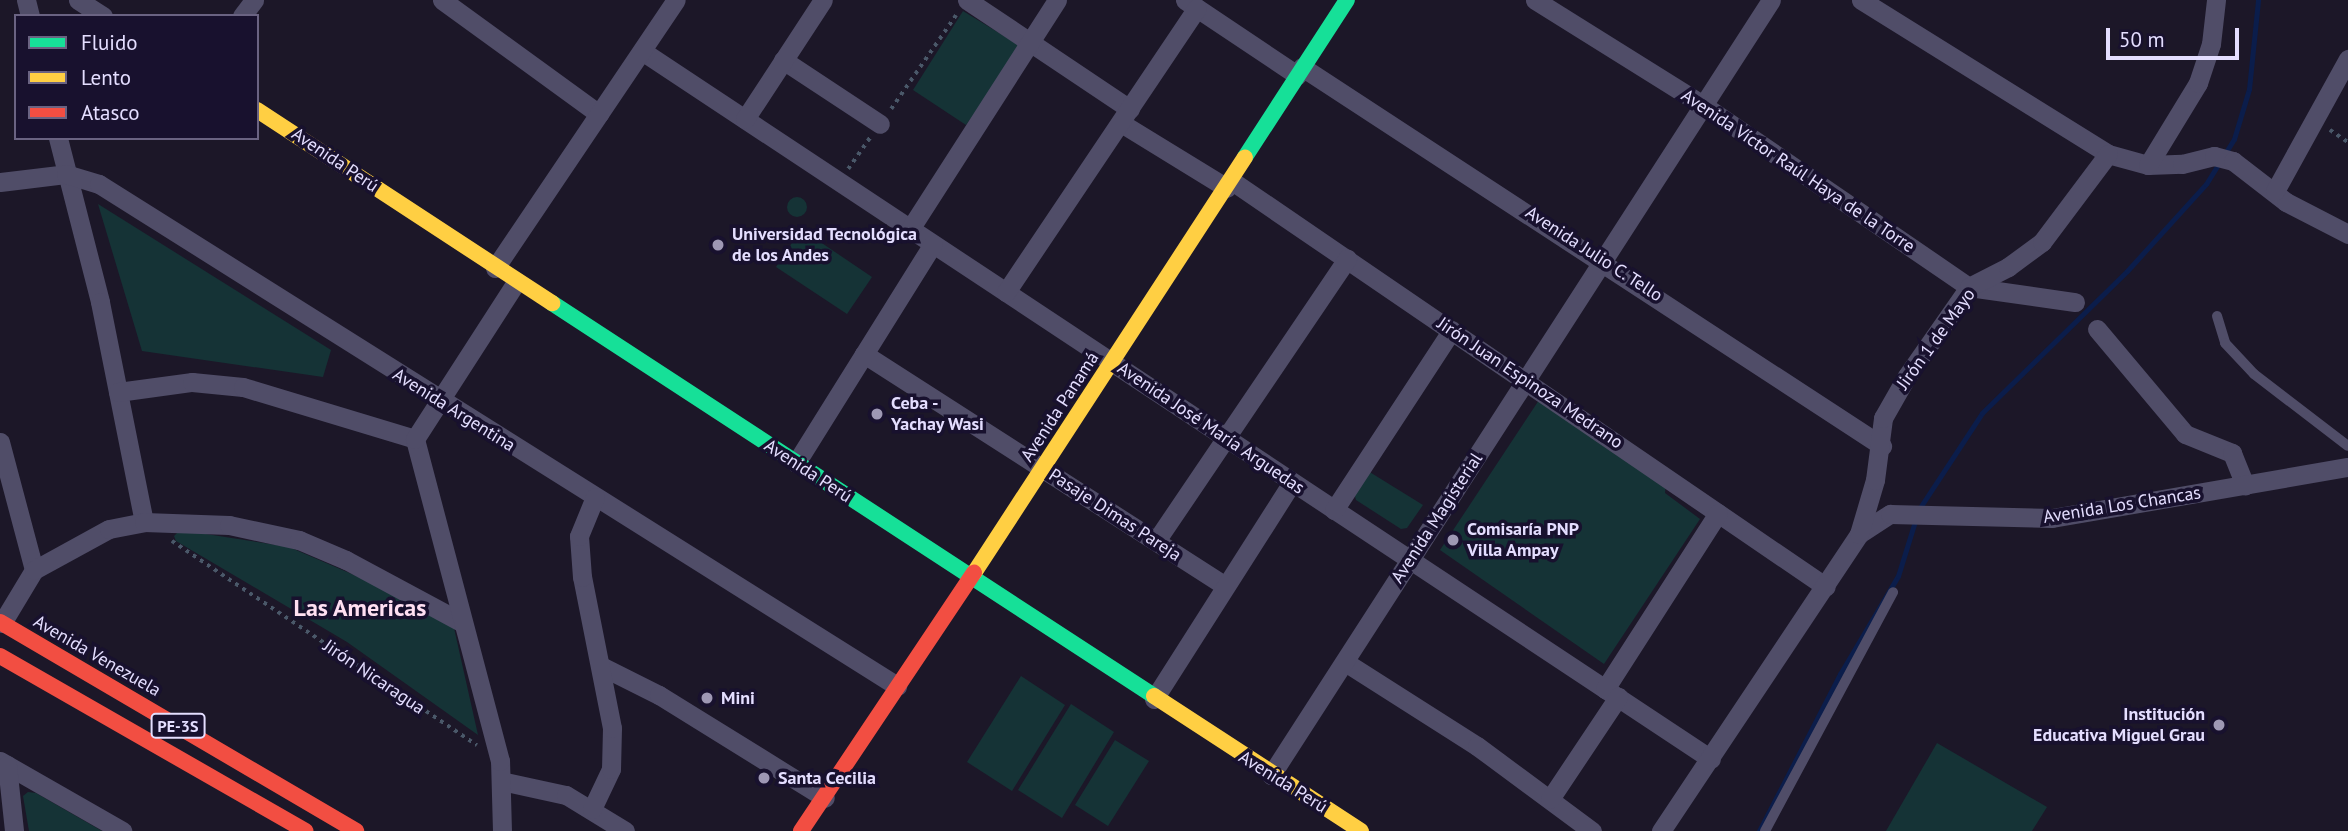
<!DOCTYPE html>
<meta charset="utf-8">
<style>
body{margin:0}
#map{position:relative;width:2348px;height:831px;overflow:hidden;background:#1c1728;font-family:"PT Sans",sans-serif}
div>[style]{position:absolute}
.green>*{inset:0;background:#153336}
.round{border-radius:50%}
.stream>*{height:5px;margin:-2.5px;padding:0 2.5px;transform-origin:2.5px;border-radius:2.5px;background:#0b1d4b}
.path>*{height:3.5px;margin-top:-1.75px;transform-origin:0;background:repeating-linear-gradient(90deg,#4a5869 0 3.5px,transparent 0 8.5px)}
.lane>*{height:10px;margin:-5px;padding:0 5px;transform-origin:5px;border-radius:5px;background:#504d68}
.street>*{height:19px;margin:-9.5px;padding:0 9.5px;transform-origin:9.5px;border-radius:9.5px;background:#504d68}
.fast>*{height:16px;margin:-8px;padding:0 8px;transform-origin:8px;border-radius:8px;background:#16e098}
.slow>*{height:16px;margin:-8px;padding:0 8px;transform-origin:8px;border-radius:8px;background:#ffcf43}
.jam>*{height:16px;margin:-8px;padding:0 8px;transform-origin:8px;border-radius:8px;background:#f24e42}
.dots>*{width:19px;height:19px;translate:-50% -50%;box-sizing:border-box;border:4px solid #18112e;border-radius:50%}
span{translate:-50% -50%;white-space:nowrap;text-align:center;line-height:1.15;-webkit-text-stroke:7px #18112e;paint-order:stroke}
.shield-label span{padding:2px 5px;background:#18112e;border:2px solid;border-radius:5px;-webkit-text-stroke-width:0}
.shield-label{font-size:16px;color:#e4deff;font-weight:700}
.street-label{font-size:18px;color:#e4deff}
.poi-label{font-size:18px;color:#e4deff;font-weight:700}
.left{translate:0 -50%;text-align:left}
.right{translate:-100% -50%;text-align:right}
.district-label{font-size:24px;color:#ffe0f2;font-weight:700}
.legend{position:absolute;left:14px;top:14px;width:245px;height:126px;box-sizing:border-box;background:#18112e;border:2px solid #6a6382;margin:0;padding:9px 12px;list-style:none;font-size:21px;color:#e4deff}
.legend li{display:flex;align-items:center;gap:14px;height:35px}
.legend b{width:35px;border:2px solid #6a6382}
.scale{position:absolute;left:2106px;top:28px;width:133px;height:32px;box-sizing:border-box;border:4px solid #e4deff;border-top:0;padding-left:9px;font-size:21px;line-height:24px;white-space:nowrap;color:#e4deff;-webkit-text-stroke:5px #18112e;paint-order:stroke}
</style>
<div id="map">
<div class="green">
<i style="clip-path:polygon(963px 11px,1022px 47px,966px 125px,913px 90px)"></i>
<i class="round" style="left:787px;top:197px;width:20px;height:20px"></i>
<i style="clip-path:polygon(98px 204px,331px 350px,323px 377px,142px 351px)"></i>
<i style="clip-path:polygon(801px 229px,872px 277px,847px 314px,776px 267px)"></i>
<i style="clip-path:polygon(1543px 394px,1666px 482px,1665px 493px,1700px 519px,1604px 664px,1440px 550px)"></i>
<i style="clip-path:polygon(1368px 471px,1423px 505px,1407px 528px,1401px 529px,1356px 500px,1354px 493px)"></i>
<i style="clip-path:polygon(180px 530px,289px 547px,368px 581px,454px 628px,478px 735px,347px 642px,176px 541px,174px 536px)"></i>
<i style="clip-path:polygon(1021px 676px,1065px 705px,1012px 791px,967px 762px)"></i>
<i style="clip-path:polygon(1071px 704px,1114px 732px,1062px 818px,1018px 790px)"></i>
<i style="clip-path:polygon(1115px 740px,1149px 761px,1108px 826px,1075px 805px)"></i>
<i style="clip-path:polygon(1937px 743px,2047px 807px,2032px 831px,1886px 831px)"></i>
<i style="clip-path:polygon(28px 792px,36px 793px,102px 831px,29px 831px,23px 796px)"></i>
</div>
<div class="stream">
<i style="left:1919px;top:509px;width:115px;rotate:-56.7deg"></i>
<i style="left:1982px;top:413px;width:203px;rotate:-44.4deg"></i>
<i style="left:2127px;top:271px;width:118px;rotate:-47.8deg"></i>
<i style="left:2206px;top:184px;width:53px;rotate:-58.1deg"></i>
<i style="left:2234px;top:139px;width:52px;rotate:-73.3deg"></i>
<i style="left:2249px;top:89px;width:89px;rotate:-84.2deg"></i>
<i style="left:1759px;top:831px;width:177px;rotate:-62.7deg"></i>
<i style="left:1840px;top:674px;width:114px;rotate:-59.4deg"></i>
<i style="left:1898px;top:576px;width:61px;rotate:-72.8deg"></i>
</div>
<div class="path">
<i style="left:891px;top:109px;width:114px;rotate:-55.3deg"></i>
<i style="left:2330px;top:130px;width:22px;rotate:34deg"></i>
<i style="left:848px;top:169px;width:38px;rotate:-55deg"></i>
<i style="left:172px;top:541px;width:367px;rotate:33.8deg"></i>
</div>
<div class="lane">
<i style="left:2217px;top:316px;width:28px;rotate:73deg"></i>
<i style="left:2225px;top:343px;width:42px;rotate:46.9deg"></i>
<i style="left:2254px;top:374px;width:118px;rotate:37.5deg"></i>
<i style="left:1765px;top:831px;width:271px;rotate:-61.8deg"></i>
</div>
<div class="street">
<i style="left:26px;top:0;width:16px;rotate:76deg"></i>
<i style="left:78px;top:0;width:30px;rotate:33deg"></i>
<i style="left:442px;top:0;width:194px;rotate:36deg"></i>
<i style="left:967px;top:0;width:196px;rotate:33.8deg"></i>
<i style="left:1185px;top:0;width:135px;rotate:33.8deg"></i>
<i style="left:1535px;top:0;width:202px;rotate:32deg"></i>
<i style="left:1706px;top:107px;width:319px;rotate:34.4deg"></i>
<i style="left:1969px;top:287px;width:107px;rotate:8.1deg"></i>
<i style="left:1861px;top:0;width:291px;rotate:31.9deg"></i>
<i style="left:2108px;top:154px;width:41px;rotate:15.4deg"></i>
<i style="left:2148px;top:165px;width:34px;rotate:-2deg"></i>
<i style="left:2182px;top:164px;width:33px;rotate:-14deg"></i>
<i style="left:2214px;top:156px;width:20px;rotate:15deg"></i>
<i style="left:2233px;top:161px;width:67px;rotate:37.7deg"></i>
<i style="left:2286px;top:202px;width:70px;rotate:27.3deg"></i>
<i style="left:242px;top:16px;width:20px;rotate:-53deg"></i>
<i style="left:642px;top:51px;width:1282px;rotate:33.52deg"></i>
<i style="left:783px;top:60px;width:116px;rotate:33.4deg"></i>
<i style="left:1302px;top:67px;width:693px;rotate:33.16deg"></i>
<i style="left:745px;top:119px;width:142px;rotate:-56.8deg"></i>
<i style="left:1121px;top:123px;width:124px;rotate:31.5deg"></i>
<i style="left:58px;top:138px;width:169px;rotate:75.6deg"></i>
<i style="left:100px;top:302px;width:224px;rotate:78.7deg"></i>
<i style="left:2148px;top:165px;width:96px;rotate:-58.6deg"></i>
<i style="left:2198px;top:83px;width:41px;rotate:-71.6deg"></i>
<i style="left:2211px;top:44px;width:44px;rotate:-83.5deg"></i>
<i style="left:1232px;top:181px;width:719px;rotate:34.35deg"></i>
<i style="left:0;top:182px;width:66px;rotate:-6.9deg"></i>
<i style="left:66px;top:174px;width:34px;rotate:17deg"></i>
<i style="left:99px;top:184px;width:943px;rotate:32.17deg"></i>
<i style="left:2275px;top:191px;width:151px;rotate:-61.1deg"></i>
<i style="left:910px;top:229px;width:272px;rotate:-57.3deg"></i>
<i style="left:495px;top:268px;width:323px;rotate:-56deg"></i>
<i style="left:1006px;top:292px;width:342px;rotate:-56.1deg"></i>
<i style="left:2097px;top:329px;width:137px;rotate:50deg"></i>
<i style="left:2185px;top:434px;width:51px;rotate:22deg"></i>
<i style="left:2232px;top:453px;width:35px;rotate:68deg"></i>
<i style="left:864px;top:354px;width:428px;rotate:32.7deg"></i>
<i style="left:118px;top:392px;width:75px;rotate:-7.7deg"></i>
<i style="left:192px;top:382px;width:51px;rotate:5.6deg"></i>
<i style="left:243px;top:387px;width:180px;rotate:16.8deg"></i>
<i style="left:0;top:442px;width:132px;rotate:75.1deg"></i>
<i style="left:796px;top:463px;width:258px;rotate:-58deg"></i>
<i style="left:1334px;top:510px;width:215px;rotate:-56.8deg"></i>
<i style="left:1859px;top:534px;width:37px;rotate:-33deg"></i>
<i style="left:1890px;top:514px;width:162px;rotate:1.4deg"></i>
<i style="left:2052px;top:518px;width:300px;rotate:-9.8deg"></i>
<i style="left:1156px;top:541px;width:341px;rotate:-55.9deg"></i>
<i style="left:2px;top:623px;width:62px;rotate:-58.9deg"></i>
<i style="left:34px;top:570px;width:85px;rotate:-28.7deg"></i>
<i style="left:109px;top:529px;width:36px;rotate:-11deg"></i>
<i style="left:144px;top:522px;width:85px;rotate:2deg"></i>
<i style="left:229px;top:525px;width:72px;rotate:12.1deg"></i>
<i style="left:299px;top:540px;width:51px;rotate:23.1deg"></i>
<i style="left:346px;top:560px;width:131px;rotate:28.3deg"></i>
<i style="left:1345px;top:662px;width:156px;rotate:32.5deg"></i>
<i style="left:1477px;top:746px;width:143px;rotate:36.5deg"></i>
<i style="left:603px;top:667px;width:63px;rotate:26.6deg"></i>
<i style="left:659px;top:695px;width:195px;rotate:31.8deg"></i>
<i style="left:1605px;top:689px;width:209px;rotate:-57.3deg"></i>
<i style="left:1154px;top:699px;width:257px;rotate:-57.5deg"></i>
<i style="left:0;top:761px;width:141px;rotate:29.8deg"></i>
<i style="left:7px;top:765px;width:66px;rotate:83.9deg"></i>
<i style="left:1271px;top:775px;width:922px;rotate:-57.17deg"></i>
<i style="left:501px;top:781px;width:66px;rotate:12.2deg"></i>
<i style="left:566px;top:795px;width:69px;rotate:31.4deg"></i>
<i style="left:1550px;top:799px;width:123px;rotate:-56.3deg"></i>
<i style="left:592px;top:809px;width:44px;rotate:-64.6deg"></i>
<i style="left:611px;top:769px;width:41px;rotate:-88.6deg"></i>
<i style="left:612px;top:728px;width:154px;rotate:-101.2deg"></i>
<i style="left:582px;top:577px;width:41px;rotate:-94.2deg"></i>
<i style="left:579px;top:536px;width:42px;rotate:-67.7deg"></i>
<i style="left:502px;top:831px;width:70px;rotate:-91.6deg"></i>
<i style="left:500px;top:761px;width:333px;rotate:-104.8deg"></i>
<i style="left:415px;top:439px;width:187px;rotate:-57.2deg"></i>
<i style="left:1661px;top:831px;width:357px;rotate:-56.3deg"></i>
<i style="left:1859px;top:534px;width:56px;rotate:-73.5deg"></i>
<i style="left:1875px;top:480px;width:63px;rotate:-82.6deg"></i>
<i style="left:1883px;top:418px;width:48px;rotate:-60.3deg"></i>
<i style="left:1907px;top:376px;width:108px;rotate:-55.1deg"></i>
<i style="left:1969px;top:287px;width:44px;rotate:-27.1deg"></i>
<i style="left:2008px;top:267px;width:42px;rotate:-36.3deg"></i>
<i style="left:2042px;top:242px;width:110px;rotate:-53.1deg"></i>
</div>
<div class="fast">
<i style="left:1245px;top:157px;width:187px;rotate:-57deg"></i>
<i style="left:552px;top:303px;width:719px;rotate:33.14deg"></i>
</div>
<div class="slow">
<i style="left:257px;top:110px;width:353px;rotate:33.2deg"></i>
<i style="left:974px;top:573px;width:496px;rotate:-56.9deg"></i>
<i style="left:1154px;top:696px;width:247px;rotate:33.1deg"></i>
</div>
<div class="jam">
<i style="left:0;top:622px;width:413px;rotate:30.4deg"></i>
<i style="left:0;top:656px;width:352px;rotate:29.8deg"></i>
<i style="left:801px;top:831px;width:311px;rotate:-56.2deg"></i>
</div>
<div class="dots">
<i style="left:718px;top:245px;background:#9e98b4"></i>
<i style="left:877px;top:414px;background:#9e98b4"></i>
<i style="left:1453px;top:540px;background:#9e98b4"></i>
<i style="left:707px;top:698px;background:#9e98b4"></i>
<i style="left:2219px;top:725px;background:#9e98b4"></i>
<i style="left:764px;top:778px;background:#9e98b4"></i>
</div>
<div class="shield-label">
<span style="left:178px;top:726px">PE-3S</span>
</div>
<div class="street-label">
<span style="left:335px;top:160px;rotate:34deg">Avenida Perú</span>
<span style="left:1798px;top:171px;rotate:34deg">Avenida Víctor Raúl Haya de la Torre</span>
<span style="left:1594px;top:254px;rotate:33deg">Avenida Julio C. Tello</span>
<span style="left:1936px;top:339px;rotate:-54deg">Jirón 1 de Mayo</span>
<span style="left:1530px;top:383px;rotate:34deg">Jirón Juan Espinoza Medrano</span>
<span style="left:1060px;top:407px;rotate:-57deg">Avenida Panamá</span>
<span style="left:454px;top:410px;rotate:32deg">Avenida Argentina</span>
<span style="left:1211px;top:428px;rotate:34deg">Avenida José María Arguedas</span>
<span style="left:808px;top:471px;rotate:33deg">Avenida Perú</span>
<span style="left:2122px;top:505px;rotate:-9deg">Avenida Los Chancas</span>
<span style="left:1115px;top:515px;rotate:33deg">Pasaje Dimas Pareja</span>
<span style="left:1437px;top:518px;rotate:-57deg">Avenida Magisterial</span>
<span style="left:97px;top:656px;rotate:30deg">Avenida Venezuela</span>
<span style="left:374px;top:677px;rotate:34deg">Jirón Nicaragua</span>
<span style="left:1283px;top:782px;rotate:32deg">Avenida Perú</span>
</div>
<div class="poi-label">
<span class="left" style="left:732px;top:245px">Universidad Tecnológica<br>de los Andes</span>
<span class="left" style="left:891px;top:414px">Ceba -<br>Yachay Wasi</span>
<span class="left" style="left:1467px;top:540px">Comisaría PNP<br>Villa Ampay</span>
<span class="left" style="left:721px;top:698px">Mini</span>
<span class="right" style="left:2205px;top:725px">Institución<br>Educativa Miguel Grau</span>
<span class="left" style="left:778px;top:778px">Santa Cecilia</span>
</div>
<div class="district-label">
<span style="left:360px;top:608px">Las Americas</span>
</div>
<ul class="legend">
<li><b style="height:9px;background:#16e098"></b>Fluido</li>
<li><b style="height:9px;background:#ffcf43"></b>Lento</li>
<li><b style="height:9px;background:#f24e42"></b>Atasco</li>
</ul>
<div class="scale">50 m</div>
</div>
